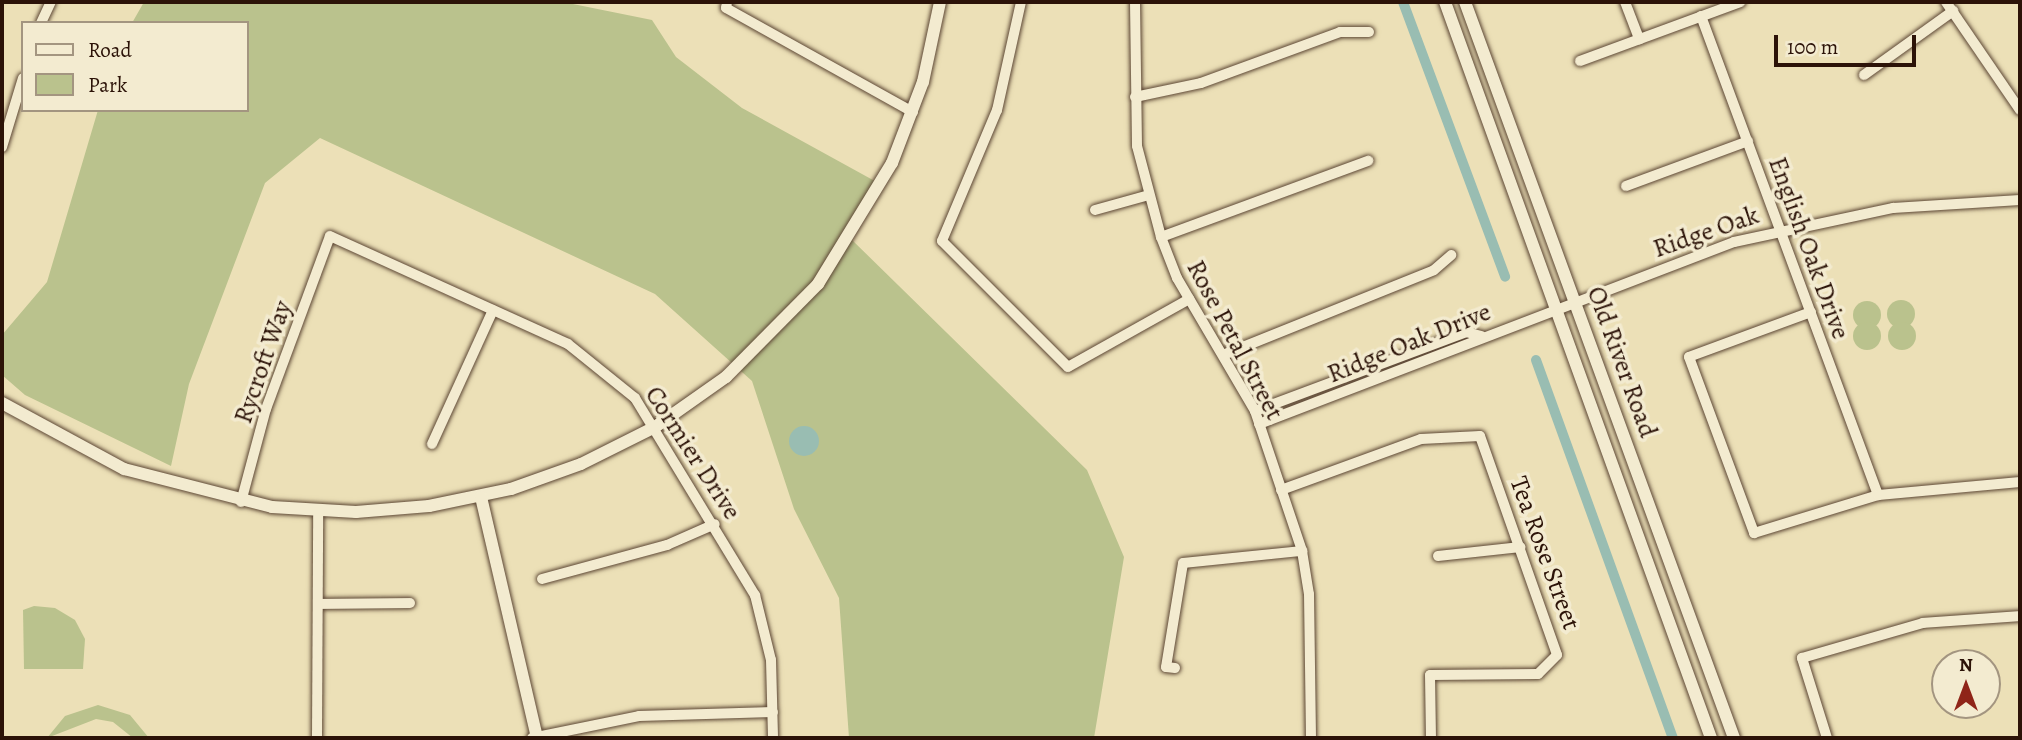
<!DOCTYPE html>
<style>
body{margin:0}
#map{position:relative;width:2022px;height:740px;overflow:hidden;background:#ece0b7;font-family:Alegreya,serif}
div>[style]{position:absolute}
.green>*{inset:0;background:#bac28d}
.round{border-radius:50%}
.water>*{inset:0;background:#99bdb2}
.canal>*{height:10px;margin:-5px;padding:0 5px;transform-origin:5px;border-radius:5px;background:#99bdb2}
.roads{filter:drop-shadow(0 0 2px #5c4634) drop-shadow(0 0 2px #5c4634)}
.street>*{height:10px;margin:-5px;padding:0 5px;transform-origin:5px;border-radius:5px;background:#f3ebd0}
.secondary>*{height:12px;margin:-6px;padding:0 6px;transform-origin:6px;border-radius:6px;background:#f3ebd0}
span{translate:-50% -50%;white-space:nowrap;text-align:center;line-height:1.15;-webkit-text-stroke:7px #f3ebd0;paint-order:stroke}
.street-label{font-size:26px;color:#2c1308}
.frame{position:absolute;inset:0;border:4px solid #2c1308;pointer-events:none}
.legend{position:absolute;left:21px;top:21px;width:228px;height:91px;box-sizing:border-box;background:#f3ebd0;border:2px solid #a39580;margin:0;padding:9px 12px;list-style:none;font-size:21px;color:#2c1308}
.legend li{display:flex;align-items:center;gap:14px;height:35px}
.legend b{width:35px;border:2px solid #a39580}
.north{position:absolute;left:1931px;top:649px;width:70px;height:70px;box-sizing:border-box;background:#f3ebd0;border:2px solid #a39580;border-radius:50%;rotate:0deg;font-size:19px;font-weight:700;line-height:28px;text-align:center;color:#2c1308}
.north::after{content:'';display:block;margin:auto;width:24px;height:32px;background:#8f2418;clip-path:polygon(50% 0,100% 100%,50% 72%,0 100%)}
.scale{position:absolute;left:1774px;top:35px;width:142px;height:32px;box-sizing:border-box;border:4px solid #2c1308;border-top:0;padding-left:9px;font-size:21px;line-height:24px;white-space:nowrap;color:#2c1308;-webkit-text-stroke:5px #f3ebd0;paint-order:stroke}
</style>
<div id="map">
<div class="green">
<i style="clip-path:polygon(144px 2px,563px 2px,652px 20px,676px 57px,742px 108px,882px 185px,851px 239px,1087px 470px,1124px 557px,1094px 738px,849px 738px,839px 598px,794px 509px,752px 381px,655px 294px,320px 138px,265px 183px,189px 384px,171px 466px,25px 395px,2px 375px,2px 335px,47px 282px,98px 110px,247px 110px,247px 23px,132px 23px)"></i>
<i class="round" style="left:1887px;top:300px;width:28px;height:28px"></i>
<i class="round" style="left:1853px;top:301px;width:28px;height:28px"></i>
<i class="round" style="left:1888px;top:322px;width:28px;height:28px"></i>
<i class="round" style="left:1853px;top:322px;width:28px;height:28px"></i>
<i style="clip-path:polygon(34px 606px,55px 608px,75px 620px,85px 639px,83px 669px,24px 669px,23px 610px)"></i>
<i style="clip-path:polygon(98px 705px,130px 715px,149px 738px,133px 738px,113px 722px,96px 719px,47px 738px,65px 716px)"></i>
</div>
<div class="water">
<i class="round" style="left:789px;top:426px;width:30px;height:30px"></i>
</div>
<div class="canal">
<i style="left:1403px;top:2px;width:293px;rotate:69.6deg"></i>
<i style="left:1536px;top:360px;width:402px;rotate:70.1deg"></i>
</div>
<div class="roads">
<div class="street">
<i style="left:727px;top:2px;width:6px;rotate:99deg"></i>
<i style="left:726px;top:8px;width:214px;rotate:29.1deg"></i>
<i style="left:1021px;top:2px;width:111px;rotate:102.5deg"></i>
<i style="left:997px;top:110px;width:142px;rotate:112.8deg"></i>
<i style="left:942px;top:241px;width:178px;rotate:45deg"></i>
<i style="left:1068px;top:367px;width:139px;rotate:-29.3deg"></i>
<i style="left:1135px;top:2px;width:144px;rotate:89.2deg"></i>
<i style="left:1137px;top:146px;width:94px;rotate:75.2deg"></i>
<i style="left:1161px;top:237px;width:44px;rotate:68.7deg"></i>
<i style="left:1177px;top:278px;width:154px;rotate:59.6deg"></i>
<i style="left:1255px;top:411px;width:148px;rotate:71.4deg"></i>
<i style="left:1302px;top:551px;width:44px;rotate:80.8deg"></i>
<i style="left:1309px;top:594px;width:144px;rotate:89.2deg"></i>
<i style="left:1625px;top:2px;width:40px;rotate:69deg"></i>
<i style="left:1946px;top:2px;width:131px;rotate:55.6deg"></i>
<i style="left:1701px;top:16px;width:511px;rotate:69.72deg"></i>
<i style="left:41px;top:23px;width:23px;rotate:-65deg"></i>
<i style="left:1580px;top:61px;width:171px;rotate:-20.2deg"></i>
<i style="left:1864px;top:75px;width:110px;rotate:-35.7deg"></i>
<i style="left:1135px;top:97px;width:67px;rotate:-12deg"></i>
<i style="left:1201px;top:83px;width:148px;rotate:-20.1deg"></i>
<i style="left:1340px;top:32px;width:29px"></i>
<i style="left:2px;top:147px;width:72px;rotate:-73.1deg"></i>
<i style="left:1626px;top:186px;width:130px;rotate:-20.2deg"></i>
<i style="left:1095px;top:210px;width:56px;rotate:-15.5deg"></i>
<i style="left:1161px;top:237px;width:221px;rotate:-20.2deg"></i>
<i style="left:1811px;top:312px;width:130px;rotate:159.8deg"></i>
<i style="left:1689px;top:357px;width:188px;rotate:69.7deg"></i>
<i style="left:1754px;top:533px;width:130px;rotate:-17deg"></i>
<i style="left:1878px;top:495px;width:143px;rotate:-5.2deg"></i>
<i style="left:1223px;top:355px;width:227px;rotate:-21.9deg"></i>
<i style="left:1434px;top:270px;width:23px;rotate:-41deg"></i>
<i style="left:1255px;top:411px;width:225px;rotate:-20.5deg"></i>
<i style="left:1466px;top:332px;width:16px;rotate:15deg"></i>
<i style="left:1259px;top:424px;width:509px;rotate:-20.96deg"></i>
<i style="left:1734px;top:242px;width:163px;rotate:-12.1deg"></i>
<i style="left:1893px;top:208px;width:127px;rotate:-3.6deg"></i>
<i style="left:432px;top:444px;width:147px;rotate:-65.5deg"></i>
<i style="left:1281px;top:490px;width:149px;rotate:-20deg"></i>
<i style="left:1421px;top:439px;width:59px;rotate:-2.9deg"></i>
<i style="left:1480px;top:436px;width:232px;rotate:70.6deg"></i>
<i style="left:1557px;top:655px;width:27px;rotate:135deg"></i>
<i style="left:1538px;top:674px;width:108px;rotate:179.5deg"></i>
<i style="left:1430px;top:675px;width:63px;rotate:89.1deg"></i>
<i style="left:241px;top:502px;width:96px;rotate:-75deg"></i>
<i style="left:266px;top:409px;width:184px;rotate:-69.7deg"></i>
<i style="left:330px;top:236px;width:261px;rotate:24.4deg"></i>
<i style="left:568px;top:344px;width:86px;rotate:38.9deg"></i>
<i style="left:635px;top:398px;width:231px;rotate:58.7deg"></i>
<i style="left:755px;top:595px;width:67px;rotate:76.2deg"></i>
<i style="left:771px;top:660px;width:78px;rotate:88.5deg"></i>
<i style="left:1438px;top:556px;width:83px;rotate:-6.2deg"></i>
<i style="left:542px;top:579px;width:130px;rotate:-15.2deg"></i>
<i style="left:667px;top:545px;width:52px;rotate:-23.6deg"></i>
<i style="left:318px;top:604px;width:92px;rotate:-0.6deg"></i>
<i style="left:1175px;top:668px;width:9px;rotate:-174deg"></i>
<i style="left:1166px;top:667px;width:105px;rotate:-80.7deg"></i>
<i style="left:1183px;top:563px;width:120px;rotate:-5.8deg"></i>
<i style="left:317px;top:738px;width:227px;rotate:-89.7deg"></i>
<i style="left:532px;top:738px;width:109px;rotate:-11.6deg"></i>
<i style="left:639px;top:716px;width:134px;rotate:-1.7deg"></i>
<i style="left:1827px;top:738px;width:84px;rotate:-107.4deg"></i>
<i style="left:1802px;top:658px;width:126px;rotate:-16.1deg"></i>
<i style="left:1923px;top:623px;width:97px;rotate:-4.1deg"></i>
</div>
<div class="secondary">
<i style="left:1445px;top:2px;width:783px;rotate:70.13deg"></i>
<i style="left:1465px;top:2px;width:784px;rotate:69.92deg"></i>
<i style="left:2px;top:403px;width:139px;rotate:28.4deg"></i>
<i style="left:124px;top:469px;width:153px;rotate:14.4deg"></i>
<i style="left:272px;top:507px;width:84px;rotate:3.4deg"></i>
<i style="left:356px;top:512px;width:73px;rotate:-4.7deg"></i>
<i style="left:429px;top:506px;width:84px;rotate:-11.7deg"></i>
<i style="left:511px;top:489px;width:74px;rotate:-19.7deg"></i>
<i style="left:581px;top:464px;width:83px;rotate:-26.6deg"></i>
<i style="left:655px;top:427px;width:87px;rotate:-35.2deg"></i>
<i style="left:726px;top:377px;width:131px;rotate:-45.3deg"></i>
<i style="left:818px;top:284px;width:142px;rotate:-58.6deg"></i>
<i style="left:892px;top:163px;width:87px;rotate:-69.1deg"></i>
<i style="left:923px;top:82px;width:82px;rotate:-78deg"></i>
<i style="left:481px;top:497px;width:247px;rotate:76.9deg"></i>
</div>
</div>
<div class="street-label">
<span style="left:1706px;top:232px;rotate:-19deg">Ridge Oak</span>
<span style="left:1809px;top:248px;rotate:70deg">English Oak Drive</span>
<span style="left:1235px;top:340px;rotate:62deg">Rose Petal Street</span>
<span style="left:1409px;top:343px;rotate:-22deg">Ridge Oak Drive</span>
<span style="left:263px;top:362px;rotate:-71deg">Rycroft Way</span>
<span style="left:1622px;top:362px;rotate:70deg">Old River Road</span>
<span style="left:693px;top:453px;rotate:57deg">Cormier Drive</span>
<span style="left:1545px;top:553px;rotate:70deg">Tea Rose Street</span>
</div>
<div class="frame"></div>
<ul class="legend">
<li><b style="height:9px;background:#f3ebd0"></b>Road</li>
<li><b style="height:19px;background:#bac28d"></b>Park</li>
</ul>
<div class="north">N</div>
<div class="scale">100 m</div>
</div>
